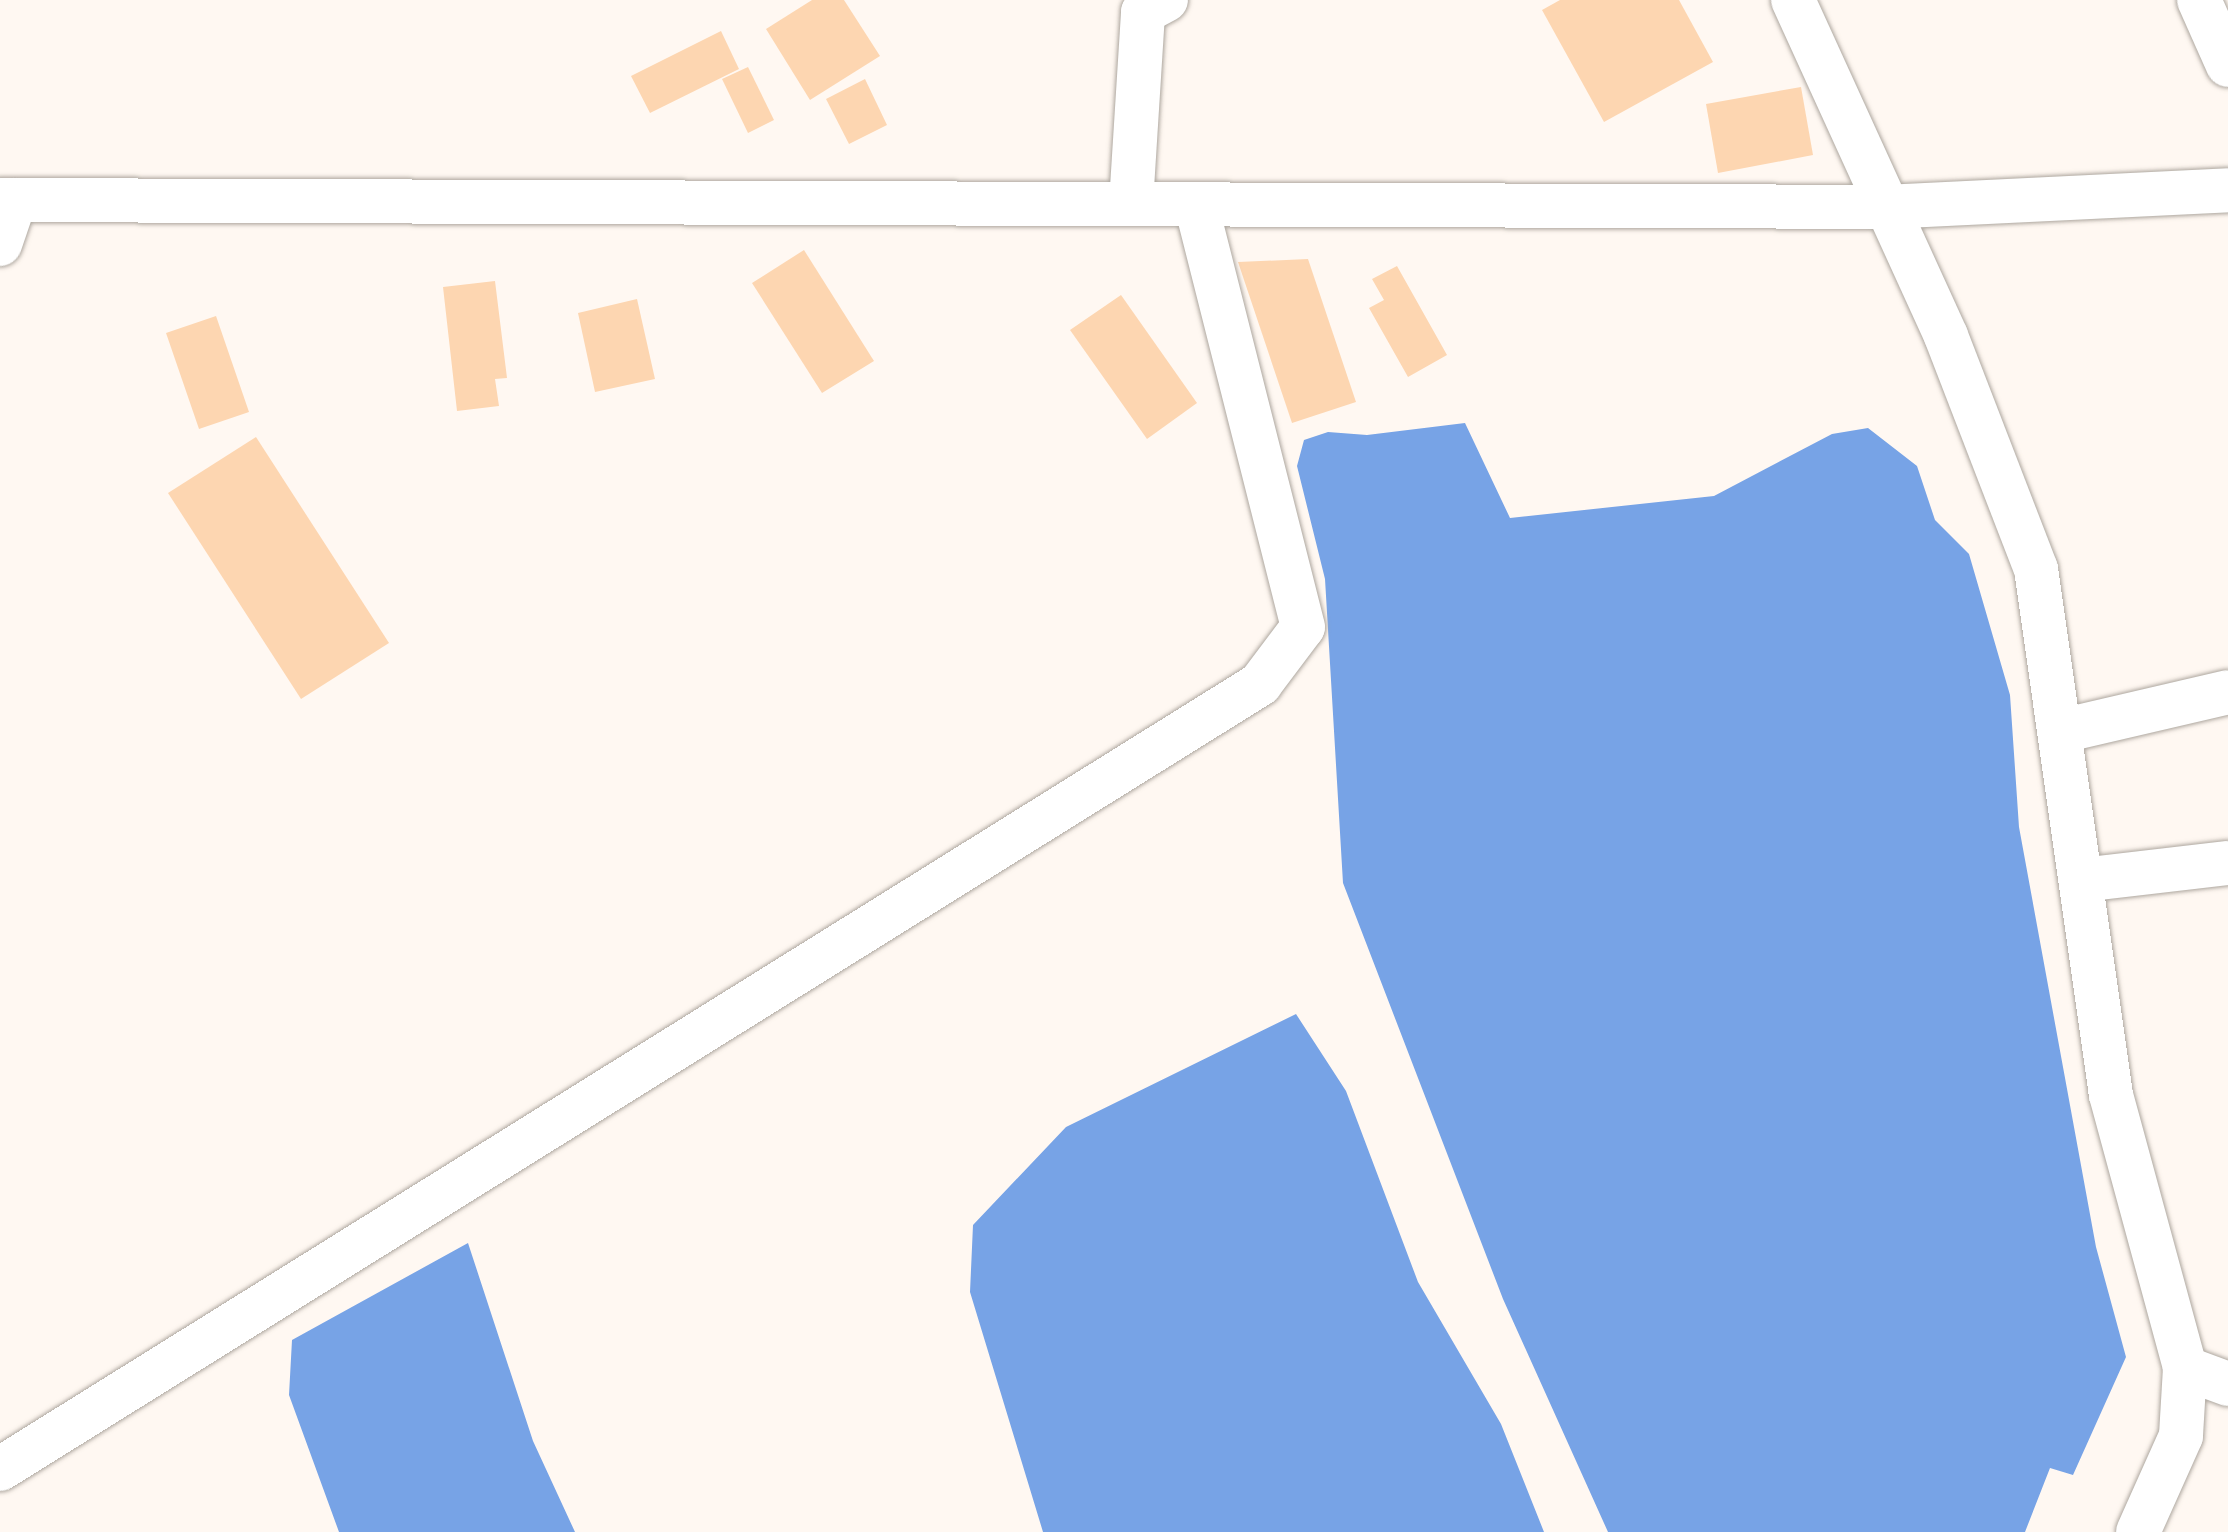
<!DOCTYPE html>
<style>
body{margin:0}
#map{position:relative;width:2228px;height:1532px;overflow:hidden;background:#fff8f2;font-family:"Fira Sans Condensed",sans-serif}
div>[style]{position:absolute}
.water>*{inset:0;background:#77a3e6}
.building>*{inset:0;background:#fdd6b1}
.roads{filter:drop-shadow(0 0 2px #aea79f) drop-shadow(0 0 2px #aea79f)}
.minor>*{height:44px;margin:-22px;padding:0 22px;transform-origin:22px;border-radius:22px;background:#fff}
span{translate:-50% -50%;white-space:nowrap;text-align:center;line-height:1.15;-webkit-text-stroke:6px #fff8f2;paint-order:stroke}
</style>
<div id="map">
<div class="water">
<i style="clip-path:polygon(1465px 423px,1510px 518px,1714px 496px,1832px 434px,1868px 428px,1917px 466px,1935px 520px,1969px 554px,2010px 695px,2019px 827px,2096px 1247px,2126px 1357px,2073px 1475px,2050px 1468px,2025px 1532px,1608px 1532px,1503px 1299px,1343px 883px,1325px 579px,1297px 466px,1304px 440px,1328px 432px,1367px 435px)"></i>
<i style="clip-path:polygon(1296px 1014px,1346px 1091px,1418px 1282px,1501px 1424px,1544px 1532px,1043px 1532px,970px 1292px,973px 1225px,1066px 1127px)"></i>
<i style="clip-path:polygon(468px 1243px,533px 1441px,575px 1532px,339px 1532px,289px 1395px,292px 1340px)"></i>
</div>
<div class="building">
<i style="clip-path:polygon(812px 0,844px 0,880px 56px,810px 100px,766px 29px)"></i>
<i style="clip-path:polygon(1560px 0,1679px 0,1713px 62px,1604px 122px,1542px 10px)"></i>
<i style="clip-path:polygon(721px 31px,739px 69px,650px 113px,631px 76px)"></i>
<i style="clip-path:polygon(748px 67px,774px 120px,748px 133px,722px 79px)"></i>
<i style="clip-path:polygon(865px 79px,887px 125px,849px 144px,826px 99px)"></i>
<i style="clip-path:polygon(1801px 87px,1813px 155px,1718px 173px,1706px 104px)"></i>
<i style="clip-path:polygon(804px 250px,874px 361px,822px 393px,752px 283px)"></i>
<i style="clip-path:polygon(1308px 259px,1356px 402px,1292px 423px,1238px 262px)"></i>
<i style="clip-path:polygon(1397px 266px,1447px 355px,1408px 377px,1369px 308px,1384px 300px,1372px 279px)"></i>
<i style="clip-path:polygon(495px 281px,507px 378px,495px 379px,499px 406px,457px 411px,443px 287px)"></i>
<i style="clip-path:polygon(1121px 295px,1197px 403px,1147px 439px,1070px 330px)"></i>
<i style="clip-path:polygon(637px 299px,655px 379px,595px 392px,578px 313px)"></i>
<i style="clip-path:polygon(216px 316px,249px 412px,199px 429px,166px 333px)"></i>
<i style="clip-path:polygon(256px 437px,389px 643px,301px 699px,168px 493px)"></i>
</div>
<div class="roads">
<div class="minor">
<i style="left:1793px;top:0;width:369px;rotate:65.5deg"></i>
<i style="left:1946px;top:336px;width:250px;rotate:68.9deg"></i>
<i style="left:2036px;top:569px;width:531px;rotate:81.89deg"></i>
<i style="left:2111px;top:1095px;width:283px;rotate:74.8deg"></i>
<i style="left:2185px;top:1368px;width:68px;rotate:93.4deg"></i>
<i style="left:2181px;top:1436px;width:105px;rotate:114.1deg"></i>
<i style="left:2199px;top:0;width:71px;rotate:66deg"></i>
<i style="left:0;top:200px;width:1886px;rotate:0.21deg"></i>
<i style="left:1886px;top:207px;width:342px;rotate:-2.8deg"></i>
<i style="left:1131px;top:204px;width:192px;rotate:-86.4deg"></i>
<i style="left:1143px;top:12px;width:26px;rotate:-28deg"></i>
<i style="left:0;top:244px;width:46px;rotate:-71.2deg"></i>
<i style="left:2061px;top:731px;width:171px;rotate:-13.1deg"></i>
<i style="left:2081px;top:880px;width:148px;rotate:-6.6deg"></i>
<i style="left:2185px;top:1368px;width:46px;rotate:20.4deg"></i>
<i style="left:0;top:1469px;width:1485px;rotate:-31.92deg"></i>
<i style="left:1260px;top:684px;width:71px;rotate:-53deg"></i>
<i style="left:1303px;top:627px;width:435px;rotate:-104.2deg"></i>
</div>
</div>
</div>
